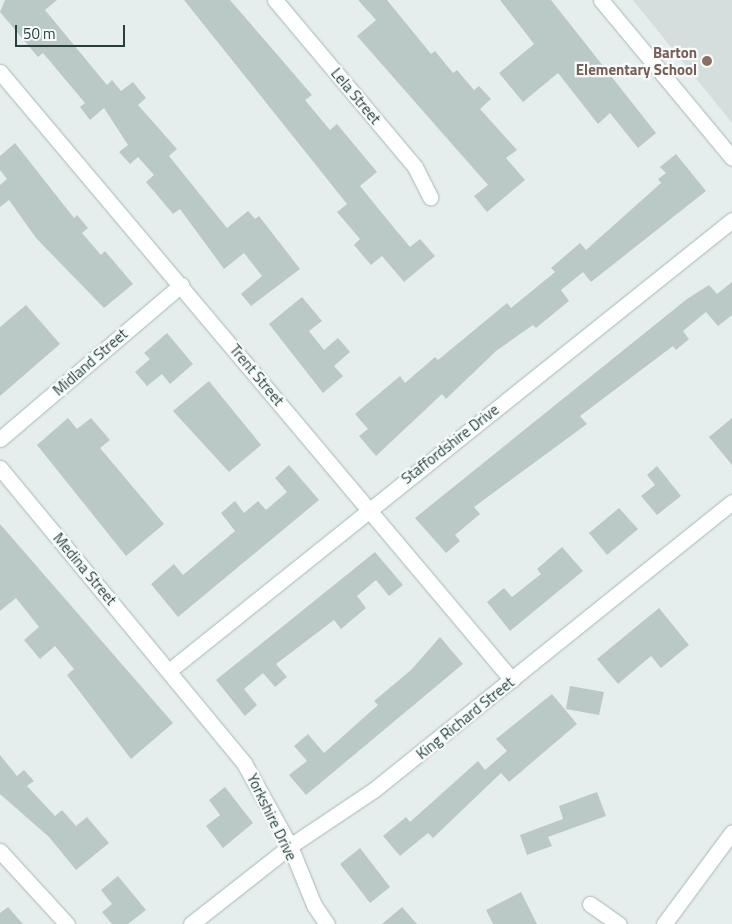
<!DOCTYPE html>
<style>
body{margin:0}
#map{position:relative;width:732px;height:924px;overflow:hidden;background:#e6eeed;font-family:"Titillium Web",sans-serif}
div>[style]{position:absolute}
.built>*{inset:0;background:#d4dedc}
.building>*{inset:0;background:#bbc9c6}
.roads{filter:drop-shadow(0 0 1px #a8b6b5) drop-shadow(0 0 1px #a8b6b5)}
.street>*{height:15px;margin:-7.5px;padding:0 7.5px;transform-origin:7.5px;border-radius:7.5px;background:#fff}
.secondary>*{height:15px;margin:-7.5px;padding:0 7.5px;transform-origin:7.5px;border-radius:7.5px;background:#fff}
.dots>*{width:14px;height:14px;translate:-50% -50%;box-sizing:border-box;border:2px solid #f7fbfa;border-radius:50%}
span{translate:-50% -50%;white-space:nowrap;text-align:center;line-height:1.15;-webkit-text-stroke:4.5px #f7fbfa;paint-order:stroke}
.education-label{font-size:15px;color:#785e54;font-weight:700}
.right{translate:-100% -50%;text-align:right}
.street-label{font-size:15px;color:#25403f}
.scale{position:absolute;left:15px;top:25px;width:110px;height:22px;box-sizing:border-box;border:2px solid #25403f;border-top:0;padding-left:6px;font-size:15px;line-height:18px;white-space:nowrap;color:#25403f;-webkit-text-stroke:4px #f7fbfa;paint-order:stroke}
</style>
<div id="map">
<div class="built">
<i style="clip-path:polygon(633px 0,732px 0,732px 123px)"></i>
</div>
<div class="building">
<i style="clip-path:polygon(5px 0,57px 0,45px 10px,107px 85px,112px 80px,121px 91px,133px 82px,146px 98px,138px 105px,177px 149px,169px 156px,227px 228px,248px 211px,255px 219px,259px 216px,300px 269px,251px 306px,241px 294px,262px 276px,244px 253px,224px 269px,180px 209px,173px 214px,146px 182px,154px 175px,138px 157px,130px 164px,119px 152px,128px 145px,104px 108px,90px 120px,80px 107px,85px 103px,43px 53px,38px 57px,0 12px)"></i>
<i style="clip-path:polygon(184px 0,230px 0,312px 95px,305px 100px,330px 130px,337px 124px,377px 172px,360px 186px,381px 212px,410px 247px,420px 239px,435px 256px,404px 282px,382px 256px,371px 265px,354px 245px,360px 239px,337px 212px,347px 204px)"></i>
<i style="clip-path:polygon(358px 0,387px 0,431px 54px,435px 51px,453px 73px,457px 70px,474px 90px,479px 86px,491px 99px,480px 109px,517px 150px,506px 158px,525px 180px,487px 212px,474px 196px,488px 185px,357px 36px,376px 20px)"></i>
<i style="clip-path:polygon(500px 0,551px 0,656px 133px,638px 148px,610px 113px,598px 124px,558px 73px,523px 102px,499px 73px,534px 44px)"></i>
<i style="clip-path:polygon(15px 143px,74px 218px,77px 215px,88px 228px,82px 233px,101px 255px,105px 251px,133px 284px,104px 308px,36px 238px,9px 200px,0 207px,0 185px,7px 179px,0 170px,0 156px)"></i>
<i style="clip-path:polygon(676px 154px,706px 191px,591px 282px,583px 272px,561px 290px,569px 301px,536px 328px,533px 325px,496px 351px,446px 399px,442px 394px,376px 456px,359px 436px,368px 429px,355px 414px,400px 376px,405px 383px,435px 357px,438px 360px,507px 303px,511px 308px,555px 272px,551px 268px,580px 243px,586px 250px,661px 183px,658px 179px,666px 173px,660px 167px)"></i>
<i style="clip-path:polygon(732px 282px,732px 315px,718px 326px,706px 312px,683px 331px,689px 339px,676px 350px,673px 346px,580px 416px,587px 424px,474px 507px,480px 514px,455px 535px,460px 541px,446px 553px,415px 518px,687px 299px,709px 285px,717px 294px)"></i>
<i style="clip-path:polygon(302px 297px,322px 321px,309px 331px,324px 350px,338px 338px,350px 352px,334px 366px,343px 376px,323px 393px,269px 324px)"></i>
<i style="clip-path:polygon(26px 305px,60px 344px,0 396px,0 327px)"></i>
<i style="clip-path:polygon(167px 333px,193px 364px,170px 384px,162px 374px,147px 386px,135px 372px,150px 359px,144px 353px)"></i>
<i style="clip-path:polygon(209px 381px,261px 445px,229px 472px,173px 411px)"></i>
<i style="clip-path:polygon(68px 418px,77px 429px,91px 418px,110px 440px,100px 448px,164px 524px,126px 556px,37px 445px)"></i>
<i style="clip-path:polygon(732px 418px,732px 465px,709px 437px)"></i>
<i style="clip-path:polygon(289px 465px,319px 500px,178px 617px,151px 584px,174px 564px,183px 575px,235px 531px,221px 513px,235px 501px,244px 513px,258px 501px,266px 510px,287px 492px,275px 478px)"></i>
<i style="clip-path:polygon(657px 466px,681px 496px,657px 515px,641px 496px,655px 485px,647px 475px)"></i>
<i style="clip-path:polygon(619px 508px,638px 529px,607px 555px,589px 533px)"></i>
<i style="clip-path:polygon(0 524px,173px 723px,131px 759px,67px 675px,74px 669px,55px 646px,40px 659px,24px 640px,39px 627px,16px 598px,0 611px)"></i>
<i style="clip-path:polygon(562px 547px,583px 571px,510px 631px,487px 602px,504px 588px,512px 597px,541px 574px,537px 569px)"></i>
<i style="clip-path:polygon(375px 552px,403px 585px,389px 596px,376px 580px,357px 596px,366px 608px,341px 629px,334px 620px,276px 664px,287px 677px,275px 687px,263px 673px,244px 689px,257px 705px,245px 716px,216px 680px)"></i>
<i style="clip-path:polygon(659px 608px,689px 645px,661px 668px,651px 656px,618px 684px,597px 659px)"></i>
<i style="clip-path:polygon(440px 637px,463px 664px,306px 795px,289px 775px,307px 761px,294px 746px,308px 734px,324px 753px,378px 705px,374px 701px,411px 670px)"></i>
<i style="clip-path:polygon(570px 686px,604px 692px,599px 715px,566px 709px)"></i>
<i style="clip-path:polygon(552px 694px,577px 724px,509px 782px,501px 773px,433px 838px,428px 833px,400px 856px,383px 836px,406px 817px,410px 822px,478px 761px,485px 770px,507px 751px,496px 739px)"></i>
<i style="clip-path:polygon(0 755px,17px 776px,24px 770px,34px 781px,27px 786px,55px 816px,62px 810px,76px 826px,87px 817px,109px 843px,76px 870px,49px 837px,0 794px)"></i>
<i style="clip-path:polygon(225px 787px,253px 823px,223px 848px,206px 826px,220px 815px,209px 800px)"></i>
<i style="clip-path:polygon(597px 792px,606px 816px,548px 837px,552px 846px,527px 855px,520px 835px,563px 819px,559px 806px)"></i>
<i style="clip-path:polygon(360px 848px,390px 887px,370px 903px,340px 864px)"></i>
<i style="clip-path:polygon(118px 876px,146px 910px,128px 924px,112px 924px,102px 912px,112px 904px,101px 890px)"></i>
<i style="clip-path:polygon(521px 892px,537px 924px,493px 924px,486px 910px)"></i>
<i style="clip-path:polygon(8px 907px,23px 924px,0 924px,0 913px)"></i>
<i style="clip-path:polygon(402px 907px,417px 924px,382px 924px)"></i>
</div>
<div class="roads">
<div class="street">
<i style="left:275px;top:0;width:218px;rotate:50deg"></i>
<i style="left:415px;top:167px;width:34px;rotate:63deg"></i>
<i style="left:0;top:72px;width:795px;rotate:49.9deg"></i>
<i style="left:0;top:439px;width:238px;rotate:-40.4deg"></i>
<i style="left:0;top:468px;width:383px;rotate:50.4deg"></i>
<i style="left:244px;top:763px;width:95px;rotate:61deg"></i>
<i style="left:290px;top:846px;width:64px;rotate:67.9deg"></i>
<i style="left:314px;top:905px;width:23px;rotate:56deg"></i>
<i style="left:170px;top:670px;width:720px;rotate:-38.68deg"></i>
<i style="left:0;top:851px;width:99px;rotate:47.5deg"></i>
<i style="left:590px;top:904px;width:35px;rotate:35deg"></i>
<i style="left:191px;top:924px;width:126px;rotate:-38.2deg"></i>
<i style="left:290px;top:846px;width:102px;rotate:-33.8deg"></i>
<i style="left:375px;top:789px;width:458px;rotate:-38.8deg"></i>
<i style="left:664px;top:924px;width:114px;rotate:-53.5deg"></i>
</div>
<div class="secondary">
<i style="left:601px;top:0;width:205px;rotate:50.3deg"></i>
</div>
</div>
<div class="dots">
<i style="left:707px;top:61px;background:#8d6e63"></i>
</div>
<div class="education-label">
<span class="right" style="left:697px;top:61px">Barton<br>Elementary School</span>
</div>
<div class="street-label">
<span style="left:356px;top:96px;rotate:50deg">Lela Street</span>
<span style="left:90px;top:362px;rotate:-41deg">Midland Street</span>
<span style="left:257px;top:375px;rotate:50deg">Trent Street</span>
<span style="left:450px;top:444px;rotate:-38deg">Staffordshire Drive</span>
<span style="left:85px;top:569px;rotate:50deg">Medina Street</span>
<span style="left:465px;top:718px;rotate:-39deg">King Richard Street</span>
<span style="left:272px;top:817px;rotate:64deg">Yorkshire Drive</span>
</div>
<div class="scale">50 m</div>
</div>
